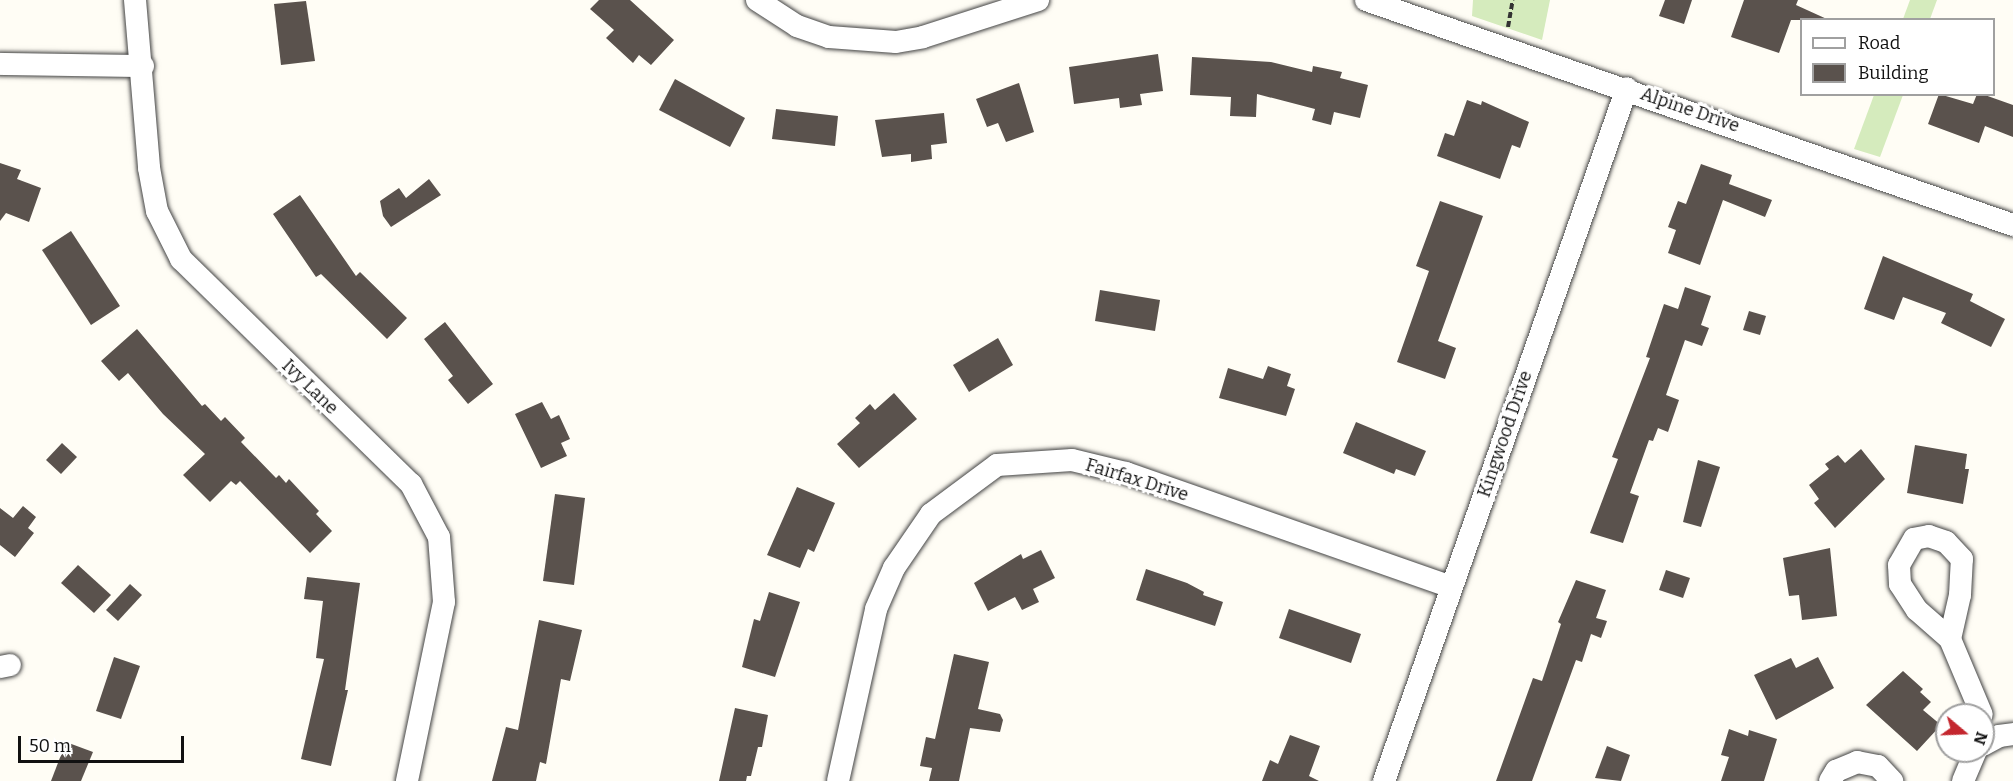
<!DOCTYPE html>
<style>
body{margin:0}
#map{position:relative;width:2013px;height:781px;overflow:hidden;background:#fffdf5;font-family:Bitter,serif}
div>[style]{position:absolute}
.green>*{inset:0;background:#d5ebbd}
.building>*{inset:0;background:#5a524d}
.path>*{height:4px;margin-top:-2px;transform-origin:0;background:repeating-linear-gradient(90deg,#333 0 6px,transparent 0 9px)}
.roads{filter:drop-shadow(0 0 2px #444) drop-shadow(0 0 2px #444)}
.minor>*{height:22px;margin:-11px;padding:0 11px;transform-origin:11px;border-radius:11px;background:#fff}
span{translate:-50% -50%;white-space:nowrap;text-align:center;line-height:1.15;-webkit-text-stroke:6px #fff;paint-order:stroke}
.street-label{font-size:18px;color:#111}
.legend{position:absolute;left:1800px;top:18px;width:195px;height:78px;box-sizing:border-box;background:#fff;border:2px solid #a0a0a0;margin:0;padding:8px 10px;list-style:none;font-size:18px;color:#111}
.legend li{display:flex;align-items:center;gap:12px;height:30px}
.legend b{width:30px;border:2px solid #a0a0a0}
.north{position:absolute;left:1935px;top:703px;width:60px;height:60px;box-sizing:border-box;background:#fff;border:2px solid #a0a0a0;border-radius:50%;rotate:109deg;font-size:16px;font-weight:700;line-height:24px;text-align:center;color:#111}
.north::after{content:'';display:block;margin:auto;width:21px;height:27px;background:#c4262e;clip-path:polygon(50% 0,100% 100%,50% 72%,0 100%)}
.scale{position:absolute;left:18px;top:736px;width:166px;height:27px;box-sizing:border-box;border:3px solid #111;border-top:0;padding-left:8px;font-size:18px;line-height:21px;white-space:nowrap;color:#111;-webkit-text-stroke:4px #fff;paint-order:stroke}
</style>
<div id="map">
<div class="green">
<i style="clip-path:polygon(1473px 0,1550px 0,1542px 40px,1472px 16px)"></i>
<i style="clip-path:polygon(1910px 0,1937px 0,1930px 19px,1903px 19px)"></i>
<i style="clip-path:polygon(1874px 95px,1903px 95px,1880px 157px,1854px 149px)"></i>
</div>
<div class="building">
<i style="clip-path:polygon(599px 0,630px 0,674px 40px,651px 65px,639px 55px,633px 63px,606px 38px,614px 30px,590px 9px)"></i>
<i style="clip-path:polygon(1665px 0,1692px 0,1684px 24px,1659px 16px)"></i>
<i style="clip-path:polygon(1744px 0,1798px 0,1796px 5px,1829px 20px,1791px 20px,1779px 53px,1731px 37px)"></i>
<i style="clip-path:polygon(306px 1px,315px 61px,281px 65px,274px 4px)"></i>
<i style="clip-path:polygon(1158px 54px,1163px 91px,1140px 94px,1142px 105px,1120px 108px,1119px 98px,1074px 104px,1069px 67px)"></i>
<i style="clip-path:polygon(1192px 57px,1271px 62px,1312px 72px,1313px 66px,1342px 72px,1340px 78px,1368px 85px,1360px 118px,1334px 112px,1331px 125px,1312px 120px,1315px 109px,1257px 94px,1256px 117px,1230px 116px,1231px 97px,1190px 95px)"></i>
<i style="clip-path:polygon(675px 79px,745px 118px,730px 147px,659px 110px)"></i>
<i style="clip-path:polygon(1019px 83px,1034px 132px,1006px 142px,998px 123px,987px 127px,976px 99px)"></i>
<i style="clip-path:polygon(1939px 94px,1973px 104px,1977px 94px,1982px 94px,2013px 105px,2013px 137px,1985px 126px,1979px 143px,1928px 124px)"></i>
<i style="clip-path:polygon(1467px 100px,1481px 105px,1482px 101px,1529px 122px,1520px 148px,1512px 145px,1500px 179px,1437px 156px,1445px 133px,1454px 136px)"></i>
<i style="clip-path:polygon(776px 109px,838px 116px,835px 146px,772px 139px)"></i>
<i style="clip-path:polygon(944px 113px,947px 143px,931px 145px,932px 159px,911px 162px,911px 154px,882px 157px,875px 120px)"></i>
<i style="clip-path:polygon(0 163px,21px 170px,17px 179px,41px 188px,29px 222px,6px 213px,0 221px)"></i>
<i style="clip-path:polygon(1701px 164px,1732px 175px,1729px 184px,1772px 200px,1765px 217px,1723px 200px,1700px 265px,1668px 253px,1676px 230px,1668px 227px,1678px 201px,1686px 204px)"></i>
<i style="clip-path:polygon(429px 179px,441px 195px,391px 227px,383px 216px,380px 201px,399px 188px,406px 198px)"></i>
<i style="clip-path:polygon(300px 195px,356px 276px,360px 272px,407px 318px,387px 339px,321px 274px,316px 277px,273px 214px)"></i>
<i style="clip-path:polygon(1440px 201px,1483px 216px,1438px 341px,1456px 348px,1445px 379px,1397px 362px,1429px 271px,1416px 266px)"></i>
<i style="clip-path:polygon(71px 231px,120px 306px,91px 325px,42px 250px)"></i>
<i style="clip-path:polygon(1883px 256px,1973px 294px,1970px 301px,2005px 319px,1991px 347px,1941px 323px,1946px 313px,1903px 297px,1894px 320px,1864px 309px)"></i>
<i style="clip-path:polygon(1685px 287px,1711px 296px,1701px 325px,1709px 328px,1702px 346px,1685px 340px,1666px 395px,1679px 400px,1668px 432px,1658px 428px,1653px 441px,1649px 440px,1630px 493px,1639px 496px,1623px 543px,1590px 533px,1618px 459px,1612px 457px,1650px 358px,1646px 357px,1664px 304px,1678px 309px)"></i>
<i style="clip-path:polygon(1100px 290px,1160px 300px,1155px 331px,1095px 321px)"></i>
<i style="clip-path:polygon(1749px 311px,1766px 316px,1760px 335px,1743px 330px)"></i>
<i style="clip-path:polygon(445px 322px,493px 384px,468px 404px,448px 380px,453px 376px,424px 339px)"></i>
<i style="clip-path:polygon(137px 329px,202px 406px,205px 404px,221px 421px,225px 417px,245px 438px,241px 442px,276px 478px,279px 475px,286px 483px,289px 479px,319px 511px,316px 514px,332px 531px,310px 553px,240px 481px,236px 485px,231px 481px,210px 502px,183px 475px,205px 454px,163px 414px,128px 373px,119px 381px,101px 361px)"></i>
<i style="clip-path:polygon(998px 338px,1013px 365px,969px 392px,953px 365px)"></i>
<i style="clip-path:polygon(1268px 366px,1291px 374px,1287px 386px,1295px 389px,1286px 416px,1219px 398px,1228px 368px,1263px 379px)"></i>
<i style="clip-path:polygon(894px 393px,917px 419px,859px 468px,837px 444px,860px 423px,855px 418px,870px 404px,875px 410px)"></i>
<i style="clip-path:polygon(542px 402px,551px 419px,559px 415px,570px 439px,561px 443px,567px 456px,541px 468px,515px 414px)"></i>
<i style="clip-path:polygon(1356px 422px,1426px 451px,1415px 476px,1396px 469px,1394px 474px,1343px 453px)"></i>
<i style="clip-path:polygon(62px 443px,77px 457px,61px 474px,46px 460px)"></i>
<i style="clip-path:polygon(1915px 445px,1967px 454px,1965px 469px,1969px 469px,1963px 504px,1907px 493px)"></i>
<i style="clip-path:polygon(1861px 449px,1885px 479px,1835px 528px,1814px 503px,1819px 499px,1809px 485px,1829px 469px,1825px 464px,1838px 455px,1845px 463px)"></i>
<i style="clip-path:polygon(1698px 460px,1720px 467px,1701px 527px,1683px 522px)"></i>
<i style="clip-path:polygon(797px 487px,835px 503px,814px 552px,808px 549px,800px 568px,767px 555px)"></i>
<i style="clip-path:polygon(555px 494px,585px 498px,574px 585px,543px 581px)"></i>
<i style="clip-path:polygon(23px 506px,36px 517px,28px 528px,34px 533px,15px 557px,0 545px,0 508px,13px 518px)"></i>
<i style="clip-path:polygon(1830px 548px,1837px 616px,1802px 620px,1799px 595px,1789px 596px,1783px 558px)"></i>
<i style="clip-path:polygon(1041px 550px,1055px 578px,1033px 589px,1039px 602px,1022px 610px,1015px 597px,988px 611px,974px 583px,1021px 554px,1023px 559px)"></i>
<i style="clip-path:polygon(78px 565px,111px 595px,94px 613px,61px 583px)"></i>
<i style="clip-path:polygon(1146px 569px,1187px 583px,1204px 592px,1203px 595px,1223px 602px,1215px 626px,1136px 600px)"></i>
<i style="clip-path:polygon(1666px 570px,1690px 578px,1683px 598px,1659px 590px)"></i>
<i style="clip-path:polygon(307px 577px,360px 583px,345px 690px,348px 690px,331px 766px,301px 759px,324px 659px,316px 658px,323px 601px,304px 599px)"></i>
<i style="clip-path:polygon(1576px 580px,1606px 590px,1596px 618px,1607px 621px,1601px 638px,1591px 634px,1582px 662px,1576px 660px,1532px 781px,1496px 781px,1533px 678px,1542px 681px,1561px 624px,1558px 622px)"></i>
<i style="clip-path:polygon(130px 584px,142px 595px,118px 621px,106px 610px)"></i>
<i style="clip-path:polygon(769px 592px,800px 602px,775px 677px,742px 667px,754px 619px,760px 621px)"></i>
<i style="clip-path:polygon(1289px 609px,1361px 634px,1351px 663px,1279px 638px)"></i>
<i style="clip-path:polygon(539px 620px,582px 630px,570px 681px,561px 679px,546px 764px,540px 762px,536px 781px,492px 781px,506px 727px,518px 730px)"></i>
<i style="clip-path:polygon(954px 654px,989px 662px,978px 709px,1000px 714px,1003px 720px,1000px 732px,970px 728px,959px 781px,929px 781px,932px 768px,920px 766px,926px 737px,935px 739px)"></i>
<i style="clip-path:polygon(114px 657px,140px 666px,121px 719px,96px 711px)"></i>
<i style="clip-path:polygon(1818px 657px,1834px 688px,1776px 720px,1754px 675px,1791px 658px,1796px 668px)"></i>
<i style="clip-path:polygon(1903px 671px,1923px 689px,1920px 692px,1931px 702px,1923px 710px,1941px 725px,1917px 751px,1866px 705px)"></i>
<i style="clip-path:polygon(735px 708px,768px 715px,762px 747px,758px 747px,751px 776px,747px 776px,746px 781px,719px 781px)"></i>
<i style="clip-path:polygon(1729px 729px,1748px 736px,1749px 730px,1777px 739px,1764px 781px,1721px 781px,1729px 757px,1721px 755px)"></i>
<i style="clip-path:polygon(1290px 735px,1320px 746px,1309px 776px,1319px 781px,1262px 781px,1270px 760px,1278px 764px)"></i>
<i style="clip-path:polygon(66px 742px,93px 752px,81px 781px,51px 781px)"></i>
<i style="clip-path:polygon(1607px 746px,1630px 755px,1621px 781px,1595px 778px)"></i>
</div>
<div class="path">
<i style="left:1508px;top:27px;width:27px;rotate:-80deg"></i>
</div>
<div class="roads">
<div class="minor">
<i style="left:135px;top:0;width:169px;rotate:85.2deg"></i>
<i style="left:149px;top:168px;width:44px;rotate:79.5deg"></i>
<i style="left:157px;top:211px;width:54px;rotate:63.4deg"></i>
<i style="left:181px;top:259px;width:322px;rotate:44.4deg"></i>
<i style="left:411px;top:484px;width:60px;rotate:62.2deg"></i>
<i style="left:439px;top:537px;width:65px;rotate:85.6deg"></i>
<i style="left:444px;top:602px;width:183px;rotate:101.7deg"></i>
<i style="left:757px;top:0;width:48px;rotate:33deg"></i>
<i style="left:797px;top:26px;width:34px;rotate:19deg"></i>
<i style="left:829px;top:37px;width:67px;rotate:4.3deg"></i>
<i style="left:896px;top:42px;width:27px;rotate:-10deg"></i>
<i style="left:923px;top:37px;width:121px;rotate:-17.8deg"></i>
<i style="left:1366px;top:0;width:685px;rotate:19.18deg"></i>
<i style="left:0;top:64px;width:143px;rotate:0.8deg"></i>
<i style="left:1950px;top:639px;width:45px;rotate:-77.2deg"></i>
<i style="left:1960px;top:595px;width:36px;rotate:-87deg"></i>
<i style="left:1962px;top:559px;width:23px;rotate:-133deg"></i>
<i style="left:1946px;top:542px;width:18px;rotate:-161deg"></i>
<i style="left:1929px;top:536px;width:15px;rotate:169deg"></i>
<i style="left:1914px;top:539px;width:30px;rotate:120deg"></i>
<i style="left:1899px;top:565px;width:19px;rotate:87deg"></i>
<i style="left:1900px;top:584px;width:31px;rotate:57deg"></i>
<i style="left:1917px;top:610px;width:44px;rotate:41.3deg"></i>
<i style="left:1950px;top:639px;width:82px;rotate:67.2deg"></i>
<i style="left:0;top:667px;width:10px;rotate:-11deg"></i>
<i style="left:1983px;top:745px;width:18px;rotate:-29deg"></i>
<i style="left:1999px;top:736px;width:14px;rotate:-8deg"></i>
<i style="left:838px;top:781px;width:176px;rotate:-77.5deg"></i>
<i style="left:876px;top:609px;width:45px;rotate:-66.3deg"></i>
<i style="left:894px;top:568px;width:65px;rotate:-55.6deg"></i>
<i style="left:931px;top:514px;width:82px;rotate:-36.6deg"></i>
<i style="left:997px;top:465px;width:75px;rotate:-3.8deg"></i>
<i style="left:1072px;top:460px;width:56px;rotate:13.5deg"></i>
<i style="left:1126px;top:473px;width:344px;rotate:19.3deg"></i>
<i style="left:1384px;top:781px;width:734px;rotate:-70.68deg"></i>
<i style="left:1830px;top:781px;width:12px;rotate:-59deg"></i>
<i style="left:1836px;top:771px;width:23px;rotate:-23deg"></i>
<i style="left:1857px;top:762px;width:21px;rotate:11deg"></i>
<i style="left:1878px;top:766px;width:21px;rotate:47deg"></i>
<i style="left:1963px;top:781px;width:33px;rotate:-67deg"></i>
</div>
</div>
<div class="street-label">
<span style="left:1690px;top:110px;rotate:19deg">Alpine Drive</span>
<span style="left:310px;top:387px;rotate:44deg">Ivy Lane</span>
<span style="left:1505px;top:434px;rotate:-71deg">Kingwood Drive</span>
<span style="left:1137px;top:480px;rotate:17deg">Fairfax Drive</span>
</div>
<ul class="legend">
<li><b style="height:8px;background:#fff"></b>Road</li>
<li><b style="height:16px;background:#5a524d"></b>Building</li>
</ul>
<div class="north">N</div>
<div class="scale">50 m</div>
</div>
